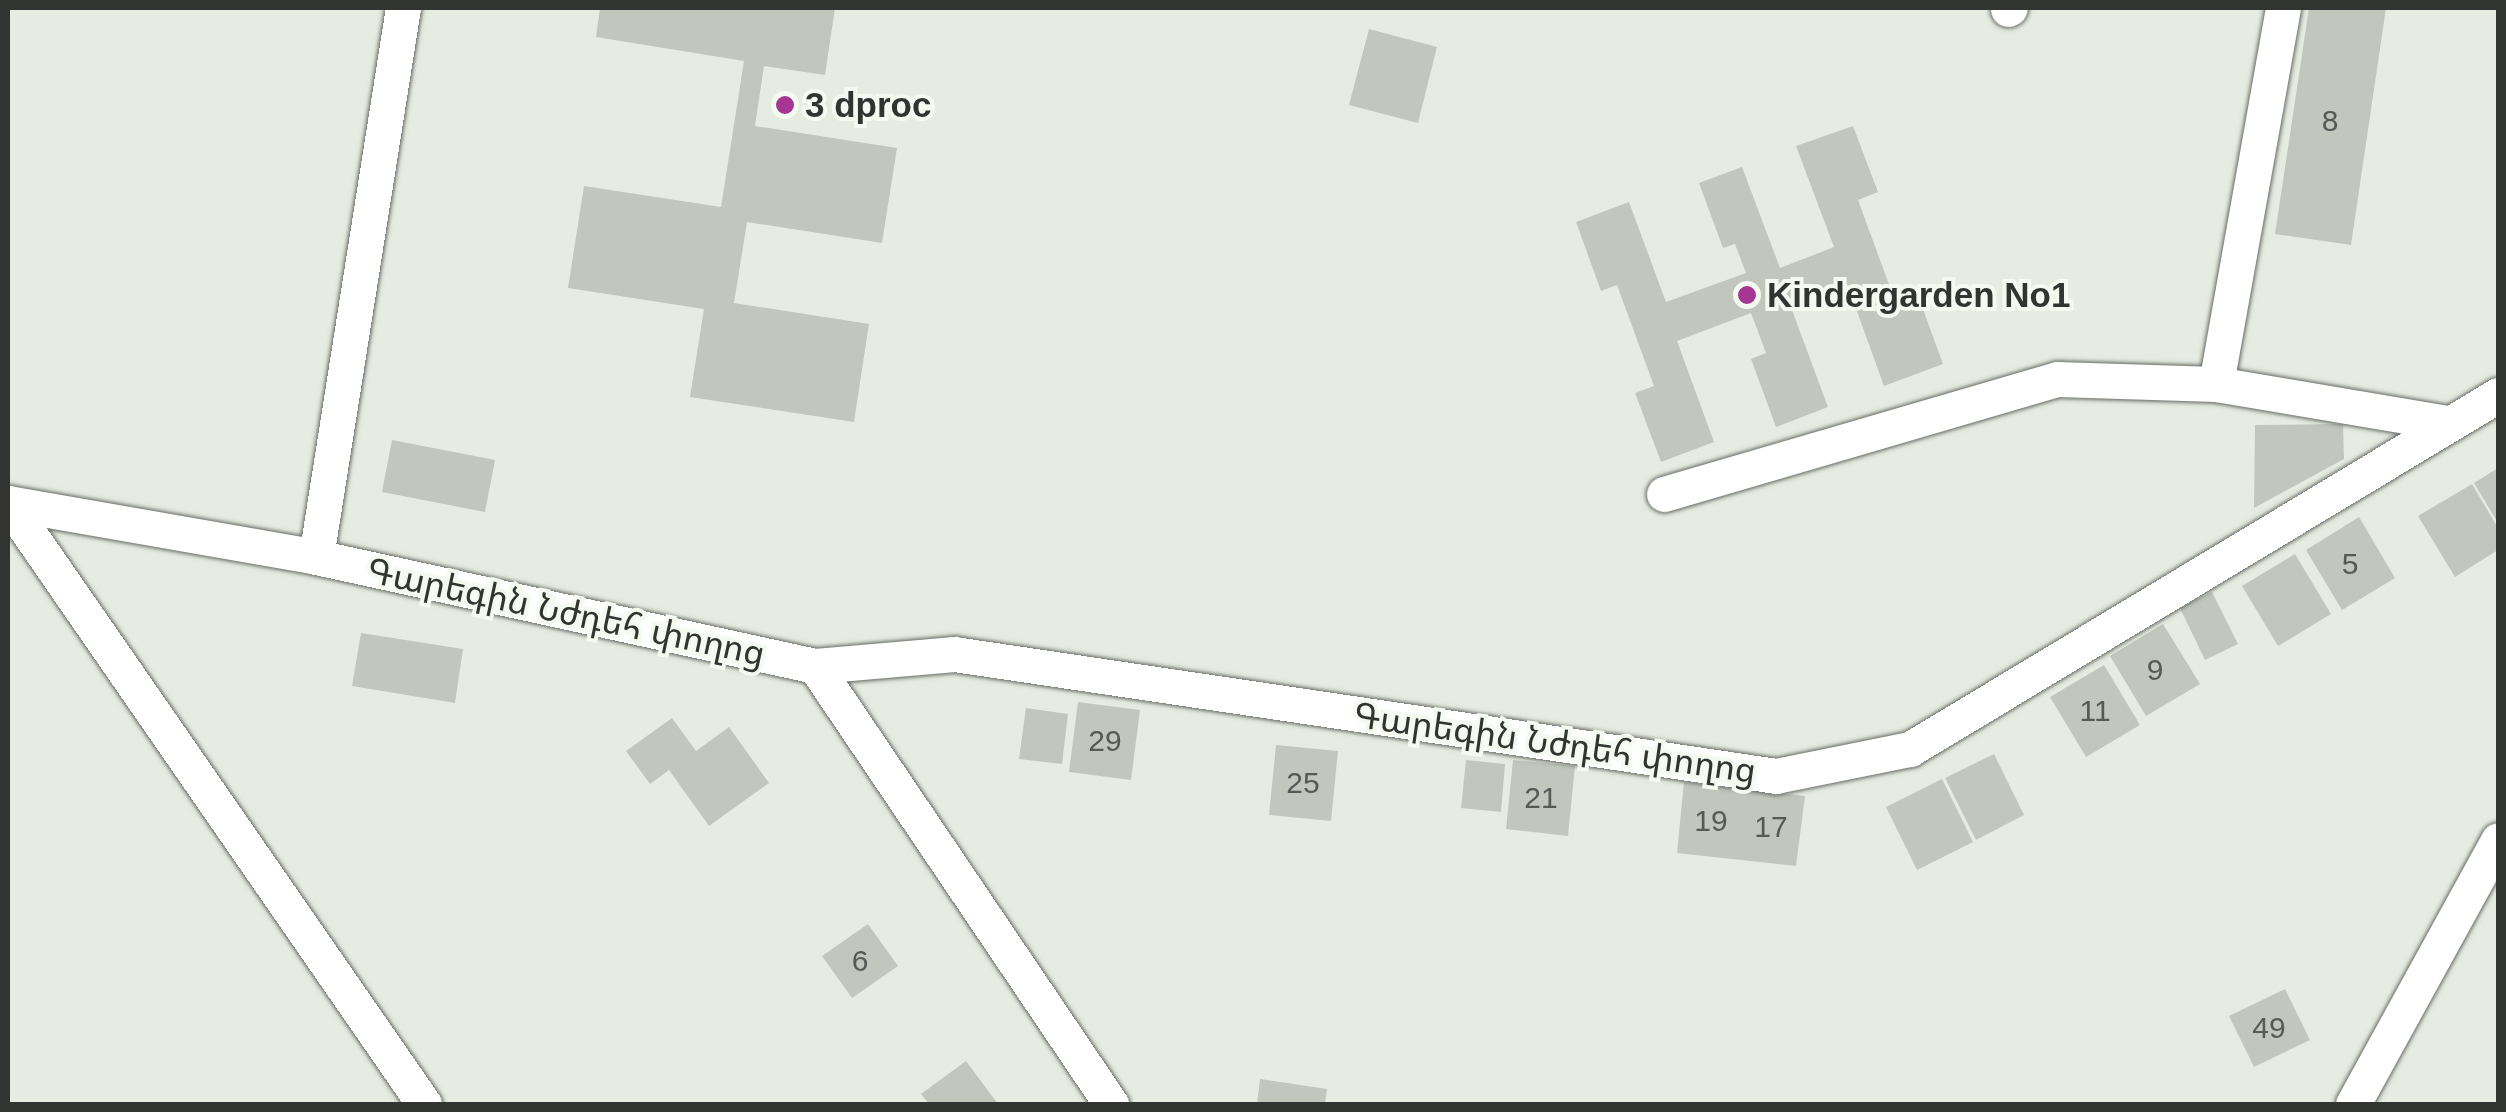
<!DOCTYPE html>
<meta charset="utf-8">
<style>
body{margin:0}
#map{position:relative;width:2506px;height:1112px;overflow:hidden;background:#e7ece2;font-family:Helvetica,"Noto Sans Armenian",sans-serif}
div>[style]{position:absolute}
.building>*{inset:0;background:#c2c7be}
.roads{filter:drop-shadow(0 0 2px #676c64) drop-shadow(0 0 2px #676c64)}
.street>*{height:35px;margin:-17.5px;padding:0 17.5px;transform-origin:17.5px;border-radius:17.5px;background:#fff}
.dots>*{width:28px;height:28px;translate:-50% -50%;box-sizing:border-box;border:5px solid #f4faf0;border-radius:50%}
span{translate:-50% -50%;white-space:nowrap;text-align:center;line-height:1.15;-webkit-text-stroke:8px #f4faf0;paint-order:stroke}
.number-label{font-size:30px;color:#565954}
.number-label span{-webkit-text-stroke-width:0}
.poi-label{font-size:35px;color:#323431;font-weight:700}
.left{translate:0 -50%;text-align:left}
.street-label{font-size:35px;color:#323431}
.frame{position:absolute;inset:0;border:10px solid #323431;pointer-events:none}
</style>
<div id="map">
<div class="building">
<i style="clip-path:polygon(600px 8px,835px 8px,825px 75px,764px 66px,755px 126px,897px 148px,882px 243px,747px 222px,734px 303px,869px 324px,854px 422px,690px 397px,704px 309px,568px 288px,584px 186px,721px 207px,744px 61px,596px 37px)"></i>
<i style="clip-path:polygon(2309px 8px,2386px 8px,2351px 245px,2275px 234px)"></i>
<i style="clip-path:polygon(1369px 29px,1437px 47px,1418px 123px,1349px 105px)"></i>
<i style="clip-path:polygon(1853px 126px,1878px 192px,1858px 200px,1894px 298px,1916px 290px,1943px 364px,1884px 386px,1846px 281px,1789px 302px,1828px 407px,1776px 427px,1751px 359px,1766px 353px,1751px 313px,1677px 341px,1714px 442px,1661px 462px,1635px 393px,1654px 386px,1617px 285px,1601px 291px,1576px 222px,1629px 202px,1666px 302px,1746px 273px,1735px 244px,1723px 248px,1699px 183px,1742px 167px,1780px 268px,1834px 247px,1796px 146px)"></i>
<i style="clip-path:polygon(2343px 424px,2344px 459px,2254px 508px,2255px 425px)"></i>
<i style="clip-path:polygon(392px 440px,495px 460px,485px 512px,382px 492px)"></i>
<i style="clip-path:polygon(2498px 468px,2498px 523px,2474px 483px)"></i>
<i style="clip-path:polygon(2472px 484px,2498px 528px,2498px 550px,2455px 577px,2418px 516px)"></i>
<i style="clip-path:polygon(2359px 517px,2395px 578px,2342px 610px,2306px 550px)"></i>
<i style="clip-path:polygon(2295px 554px,2331px 614px,2278px 646px,2242px 586px)"></i>
<i style="clip-path:polygon(2212px 592px,2238px 644px,2205px 660px,2180px 608px)"></i>
<i style="clip-path:polygon(2163px 624px,2200px 684px,2146px 716px,2110px 656px)"></i>
<i style="clip-path:polygon(361px 633px,463px 649px,455px 703px,352px 686px)"></i>
<i style="clip-path:polygon(2104px 665px,2140px 725px,2086px 757px,2050px 697px)"></i>
<i style="clip-path:polygon(1078px 702px,1140px 710px,1131px 780px,1069px 772px)"></i>
<i style="clip-path:polygon(1026px 708px,1068px 714px,1062px 764px,1019px 759px)"></i>
<i style="clip-path:polygon(672px 718px,696px 751px,729px 727px,769px 783px,709px 826px,669px 770px,650px 784px,626px 751px)"></i>
<i style="clip-path:polygon(1276px 745px,1338px 751px,1331px 821px,1269px 815px)"></i>
<i style="clip-path:polygon(1994px 754px,2024px 815px,1976px 840px,1945px 778px)"></i>
<i style="clip-path:polygon(1466px 760px,1505px 764px,1501px 812px,1461px 808px)"></i>
<i style="clip-path:polygon(1513px 760px,1575px 766px,1568px 836px,1506px 829px)"></i>
<i style="clip-path:polygon(1942px 779px,1973px 842px,1917px 870px,1886px 807px)"></i>
<i style="clip-path:polygon(1684px 782px,1805px 796px,1796px 866px,1677px 853px)"></i>
<i style="clip-path:polygon(868px 924px,898px 966px,852px 998px,822px 956px)"></i>
<i style="clip-path:polygon(2285px 989px,2310px 1040px,2254px 1067px,2229px 1016px)"></i>
<i style="clip-path:polygon(966px 1061px,998px 1104px,929px 1104px,921px 1094px)"></i>
<i style="clip-path:polygon(1260px 1079px,1327px 1089px,1325px 1104px,1257px 1104px)"></i>
</div>
<div class="roads">
<div class="street">
<i style="left:2008px;top:9px;width:2px;rotate:-27deg"></i>
<i style="left:2216px;top:384px;width:382px;rotate:-79.9deg"></i>
<i style="left:1664px;top:494px;width:409px;rotate:-16.3deg"></i>
<i style="left:2057px;top:379px;width:159px;rotate:1.8deg"></i>
<i style="left:2216px;top:384px;width:233px;rotate:9.6deg"></i>
<i style="left:8px;top:503px;width:313px;rotate:9.9deg"></i>
<i style="left:316px;top:557px;width:511px;rotate:12.32deg"></i>
<i style="left:815px;top:666px;width:140px;rotate:-4.9deg"></i>
<i style="left:954px;top:654px;width:831px;rotate:8.44deg"></i>
<i style="left:1776px;top:776px;width:137px;rotate:-11.4deg"></i>
<i style="left:1910px;top:749px;width:686px;rotate:-31.05deg"></i>
<i style="left:8px;top:503px;width:731px;rotate:55.31deg"></i>
<i style="left:316px;top:557px;width:556px;rotate:-81deg"></i>
<i style="left:815px;top:666px;width:529px;rotate:55.95deg"></i>
<i style="left:2353px;top:1104px;width:301px;rotate:-61.2deg"></i>
</div>
</div>
<div class="dots">
<i style="left:785px;top:105px;background:#a53694"></i>
<i style="left:1747px;top:295px;background:#a53694"></i>
</div>
<div class="number-label">
<span style="left:2330px;top:121px">8</span>
<span style="left:2350px;top:564px">5</span>
<span style="left:2155px;top:670px">9</span>
<span style="left:2095px;top:711px">11</span>
<span style="left:1105px;top:741px">29</span>
<span style="left:1303px;top:783px">25</span>
<span style="left:1541px;top:798px">21</span>
<span style="left:1711px;top:821px">19</span>
<span style="left:1771px;top:827px">17</span>
<span style="left:860px;top:961px">6</span>
<span style="left:2269px;top:1028px">49</span>
</div>
<div class="poi-label">
<span class="left" style="left:805px;top:105px">3 dproc</span>
<span class="left" style="left:1767px;top:295px">Kindergarden No1</span>
</div>
<div class="street-label">
<span style="left:566px;top:612px;rotate:12deg">Գարեգին Նժդեհ փողոց</span>
<span style="left:1555px;top:743px;rotate:8deg">Գարեգին Նժդեհ փողոց</span>
</div>
<div class="frame"></div>
</div>
